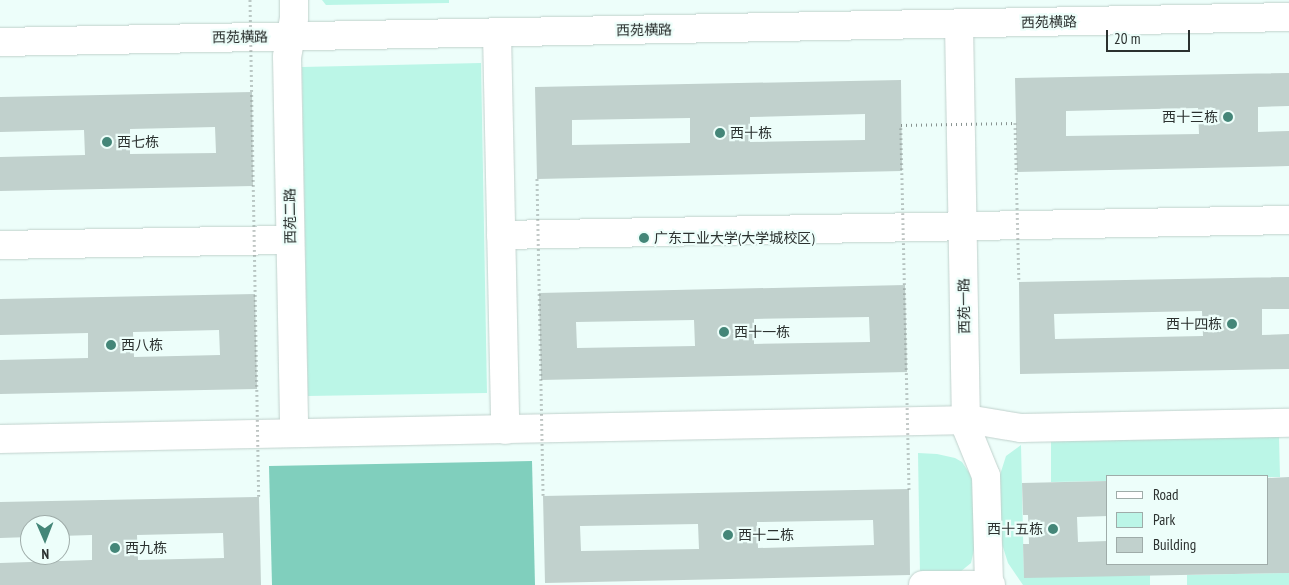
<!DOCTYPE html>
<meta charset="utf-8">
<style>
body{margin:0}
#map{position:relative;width:1289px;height:585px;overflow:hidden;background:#edfefa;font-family:"PT Sans Narrow","Noto Sans SC",sans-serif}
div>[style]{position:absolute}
.green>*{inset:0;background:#bbf6e7}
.forest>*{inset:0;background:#80cfbd}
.building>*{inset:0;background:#c1d1cd}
.roads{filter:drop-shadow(0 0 1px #c0d1cc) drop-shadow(0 0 1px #c0d1cc)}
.minor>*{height:28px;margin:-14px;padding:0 14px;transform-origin:14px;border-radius:14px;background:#fff}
.path-bridge>*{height:3px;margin-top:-1.5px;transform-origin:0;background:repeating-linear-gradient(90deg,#899491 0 1px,transparent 0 5px)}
.dots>*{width:14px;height:14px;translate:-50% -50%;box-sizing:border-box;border:2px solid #edfefa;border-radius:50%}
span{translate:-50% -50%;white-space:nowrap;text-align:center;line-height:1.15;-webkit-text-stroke:4.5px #edfefa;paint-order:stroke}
.street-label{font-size:14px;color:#2b312f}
.poi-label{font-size:14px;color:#2b312f}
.right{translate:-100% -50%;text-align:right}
.left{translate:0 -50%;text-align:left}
.legend{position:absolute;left:1106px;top:475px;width:162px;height:90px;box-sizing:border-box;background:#edfefa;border:1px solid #9faca9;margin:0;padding:6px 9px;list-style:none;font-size:15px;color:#2b312f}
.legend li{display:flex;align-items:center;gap:10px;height:25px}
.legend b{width:25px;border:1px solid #9faca9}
.north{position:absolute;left:20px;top:515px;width:50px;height:50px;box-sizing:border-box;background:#edfefa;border:1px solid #9faca9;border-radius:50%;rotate:179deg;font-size:14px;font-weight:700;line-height:20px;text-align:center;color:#2b312f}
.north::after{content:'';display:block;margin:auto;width:18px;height:22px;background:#448678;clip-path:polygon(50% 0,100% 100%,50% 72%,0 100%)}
.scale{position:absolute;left:1106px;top:30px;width:84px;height:22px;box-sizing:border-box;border:2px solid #2b312f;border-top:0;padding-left:6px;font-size:15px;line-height:18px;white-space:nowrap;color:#2b312f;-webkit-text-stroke:4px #edfefa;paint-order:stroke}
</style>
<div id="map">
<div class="green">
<i style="clip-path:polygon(322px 0,449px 0,449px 3px,326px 5px)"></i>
<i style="clip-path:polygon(481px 63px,487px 393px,308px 396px,302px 67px)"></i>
<i style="clip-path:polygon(1279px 436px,1280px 477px,1108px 476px,1108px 481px,1051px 482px,1051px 441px)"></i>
<i style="clip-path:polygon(1021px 445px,1024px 577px,1150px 575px,1150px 585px,1023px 585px,1008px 563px,1002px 544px,999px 478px,1006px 456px)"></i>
<i style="clip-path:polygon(918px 453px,937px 454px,955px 458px,962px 462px,970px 474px,973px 483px,975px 545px,971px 563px,960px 572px,920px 574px)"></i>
<i style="clip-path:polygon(1289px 573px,1289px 585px,1187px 585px,1187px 575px)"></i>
</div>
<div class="forest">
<i style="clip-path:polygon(532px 461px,535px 585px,272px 585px,269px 466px)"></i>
</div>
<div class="building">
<i style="clip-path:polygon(evenodd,1289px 73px,1289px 106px,1258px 107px,1258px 132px,1289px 131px,1289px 166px,1017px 172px,1015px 78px,1289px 73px,1198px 108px,1199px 134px,1066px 136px,1066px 111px,1198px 108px)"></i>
<i style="clip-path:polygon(evenodd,901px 80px,902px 171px,537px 179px,535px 87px,901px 80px,865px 114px,865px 140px,750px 142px,750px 117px,865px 114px,901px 80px,690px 118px,690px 143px,572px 145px,572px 120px,690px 118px)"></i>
<i style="clip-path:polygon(evenodd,252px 92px,253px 186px,0 191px,0 157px,85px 155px,84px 130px,0 132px,0 97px,252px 92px,215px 127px,216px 153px,130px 154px,130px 129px,215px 127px)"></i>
<i style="clip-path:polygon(evenodd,1289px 277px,1289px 309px,1262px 309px,1262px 335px,1289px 334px,1289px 369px,1020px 374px,1019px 282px,1289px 277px,1202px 311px,1203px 336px,1055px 339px,1054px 314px,1202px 311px)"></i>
<i style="clip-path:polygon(evenodd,905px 285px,907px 372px,541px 380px,539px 293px,905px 285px,869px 317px,870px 342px,754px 344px,754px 319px,869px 317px,905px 285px,694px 320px,695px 346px,577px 348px,576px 322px,694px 320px)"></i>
<i style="clip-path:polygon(evenodd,255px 294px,257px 389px,0 394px,0 360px,88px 358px,88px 333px,0 335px,0 299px,255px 294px,219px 330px,220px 355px,134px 357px,133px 332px,219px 330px)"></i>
<i style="clip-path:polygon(1289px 477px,1289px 573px,1024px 578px,1023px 544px,1029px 544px,1028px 515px,1023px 515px,1022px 483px,1108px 481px,1108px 516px,1077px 517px,1078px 542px,1108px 541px,1108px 564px,1268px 564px,1268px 478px)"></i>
<i style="clip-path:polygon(evenodd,909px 489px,910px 575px,545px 583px,543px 496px,909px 489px,873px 520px,874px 545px,758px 548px,757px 522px,873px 520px,909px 489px,698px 524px,699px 549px,581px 551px,580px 526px,698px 524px)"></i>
<i style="clip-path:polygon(evenodd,259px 497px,261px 585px,0 585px,0 563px,92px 560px,92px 535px,60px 536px,60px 525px,30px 525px,30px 537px,0 538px,0 502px,259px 497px,223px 533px,224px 558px,138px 560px,137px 535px,223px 533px)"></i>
</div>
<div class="roads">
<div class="minor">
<i style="left:294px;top:0;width:18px;rotate:90deg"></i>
<i style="left:294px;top:18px;width:39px;rotate:100deg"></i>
<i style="left:287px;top:56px;width:377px;rotate:88.9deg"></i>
<i style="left:959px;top:24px;width:403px;rotate:89deg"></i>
<i style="left:966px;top:427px;width:53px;rotate:67.8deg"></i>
<i style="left:986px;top:476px;width:108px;rotate:88.4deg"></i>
<i style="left:497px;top:33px;width:397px;rotate:88.8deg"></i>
<i style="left:0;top:42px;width:1289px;rotate:-1.11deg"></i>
<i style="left:501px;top:235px;width:788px;rotate:-1.09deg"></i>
<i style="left:0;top:245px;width:290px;rotate:-1deg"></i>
<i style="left:0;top:439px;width:973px;rotate:-1.12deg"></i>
<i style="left:973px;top:420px;width:49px;rotate:9.5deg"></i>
<i style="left:1021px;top:428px;width:268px;rotate:-1.1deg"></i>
<i style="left:923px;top:585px;width:68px"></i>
</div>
</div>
<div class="path-bridge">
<i style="left:250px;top:0;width:497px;rotate:89deg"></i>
<i style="left:537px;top:179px;width:317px;rotate:88.9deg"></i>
<i style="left:909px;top:489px;width:364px;rotate:-91.3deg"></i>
<i style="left:901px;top:125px;width:114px;rotate:-1deg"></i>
<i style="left:1015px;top:123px;width:159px;rotate:88.6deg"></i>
</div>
<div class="dots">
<i style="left:1228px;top:117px;background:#448678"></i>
<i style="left:720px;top:133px;background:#448678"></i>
<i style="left:107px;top:142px;background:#448678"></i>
<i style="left:644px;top:238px;background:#448678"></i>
<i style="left:1232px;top:324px;background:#448678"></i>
<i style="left:724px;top:332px;background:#448678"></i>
<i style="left:111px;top:345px;background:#448678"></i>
<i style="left:1053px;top:529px;background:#448678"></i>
<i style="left:728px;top:535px;background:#448678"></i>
<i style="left:115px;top:548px;background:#448678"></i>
</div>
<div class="street-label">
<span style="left:1049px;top:22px;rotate:-1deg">西苑横路</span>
<span style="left:644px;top:30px;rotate:-1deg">西苑横路</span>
<span style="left:240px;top:37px;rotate:-1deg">西苑横路</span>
<span style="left:290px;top:216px;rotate:-91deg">西苑二路</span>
<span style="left:964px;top:306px;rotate:-91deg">西苑一路</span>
</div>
<div class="poi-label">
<span class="right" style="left:1218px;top:117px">西十三栋</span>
<span class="left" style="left:730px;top:133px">西十栋</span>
<span class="left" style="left:117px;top:142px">西七栋</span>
<span class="left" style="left:654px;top:238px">广东工业大学(大学城校区)</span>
<span class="right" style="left:1222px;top:324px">西十四栋</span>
<span class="left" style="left:734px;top:332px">西十一栋</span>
<span class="left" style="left:121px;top:345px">西八栋</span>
<span class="right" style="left:1043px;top:529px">西十五栋</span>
<span class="left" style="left:738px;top:535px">西十二栋</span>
<span class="left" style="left:125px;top:548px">西九栋</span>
</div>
<ul class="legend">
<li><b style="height:6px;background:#fff"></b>Road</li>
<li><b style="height:14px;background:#bbf6e7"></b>Park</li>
<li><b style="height:14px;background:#c1d1cd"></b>Building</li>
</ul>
<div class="north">N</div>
<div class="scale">20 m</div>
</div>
